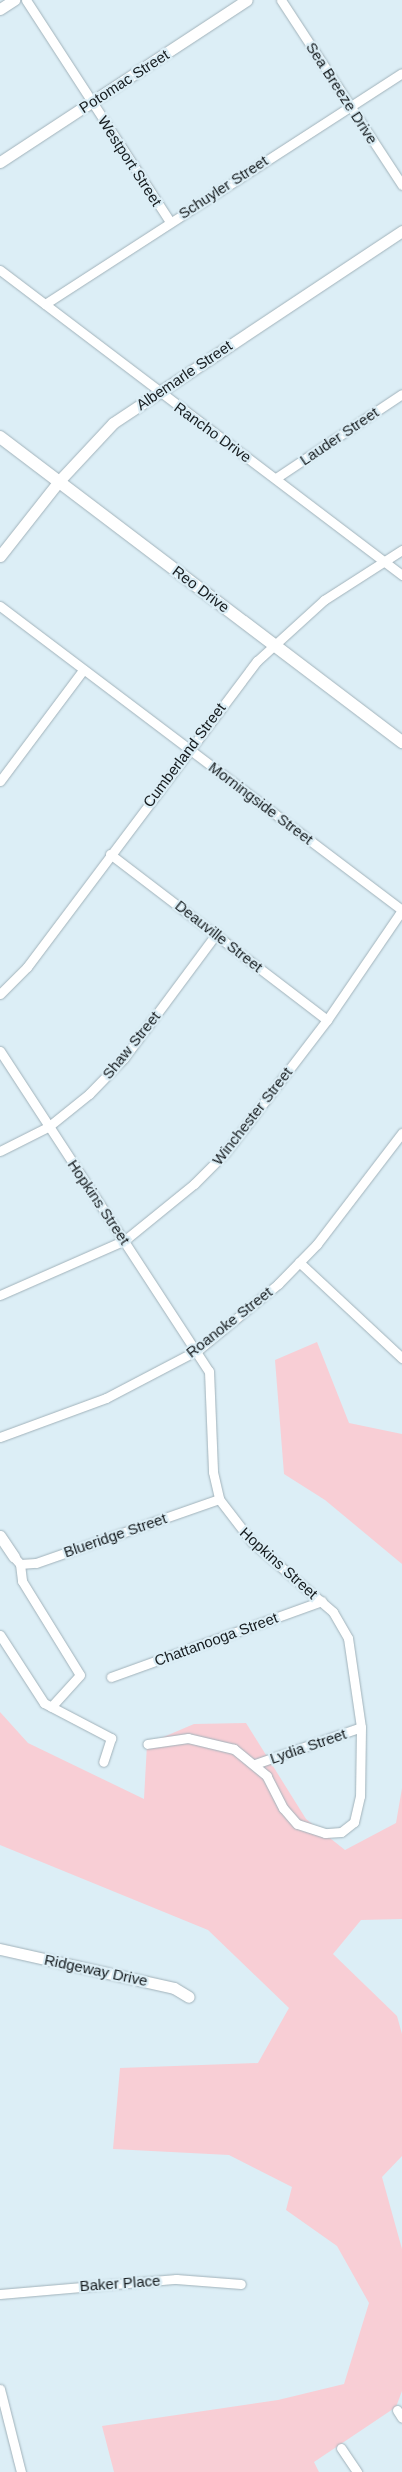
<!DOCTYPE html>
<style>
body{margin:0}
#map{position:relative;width:402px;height:2472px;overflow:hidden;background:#dceef6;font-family:Helvetica,sans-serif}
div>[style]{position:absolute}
.green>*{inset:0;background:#f8ced5}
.roads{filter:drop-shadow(0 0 1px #a1b2ba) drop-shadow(0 0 1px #a1b2ba)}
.minor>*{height:9px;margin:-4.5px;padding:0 4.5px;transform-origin:4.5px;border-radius:4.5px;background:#fff}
.tertiary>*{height:11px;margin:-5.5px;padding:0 5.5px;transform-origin:5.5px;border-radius:5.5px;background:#fff}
.secondary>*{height:12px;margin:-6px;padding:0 6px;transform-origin:6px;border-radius:6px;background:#fff}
span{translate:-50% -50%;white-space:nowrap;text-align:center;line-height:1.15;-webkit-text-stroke:4.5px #dceef6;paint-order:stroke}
.street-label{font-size:15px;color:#151b1e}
</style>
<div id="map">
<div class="green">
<i style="clip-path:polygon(317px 1342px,349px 1423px,402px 1434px,402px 1564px,325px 1500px,284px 1474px,275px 1360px)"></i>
<i style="clip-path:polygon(0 1712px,28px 1743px,144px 1799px,147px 1744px,194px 1724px,246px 1723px,306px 1819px,345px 1850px,396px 1823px,402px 1788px,402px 1919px,361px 1920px,333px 1954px,397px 2016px,402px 2034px,402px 2156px,382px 2177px,402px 2249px,402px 2391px,396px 2407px,314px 2462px,319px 2472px,114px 2472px,102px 2426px,278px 2400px,344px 2384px,369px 2303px,337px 2246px,286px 2210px,292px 2187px,229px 2155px,113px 2149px,120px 2068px,258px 2063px,289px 2008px,208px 1930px,0 1845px)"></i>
</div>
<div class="roads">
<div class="minor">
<i style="left:26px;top:0;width:265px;rotate:57deg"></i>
<i style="left:281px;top:0;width:221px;rotate:56.8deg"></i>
<i style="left:0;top:270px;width:505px;rotate:37.19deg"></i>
<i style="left:45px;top:304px;width:425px;rotate:-32.9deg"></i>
<i style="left:276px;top:478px;width:151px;rotate:-33.7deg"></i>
<i style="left:0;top:606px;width:504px;rotate:37.1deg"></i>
<i style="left:0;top:781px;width:139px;rotate:-53.2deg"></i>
<i style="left:110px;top:854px;width:273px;rotate:37.4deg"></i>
<i style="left:0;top:994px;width:38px;rotate:-45deg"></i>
<i style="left:27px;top:967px;width:383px;rotate:-53.1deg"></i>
<i style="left:257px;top:661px;width:91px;rotate:-42.3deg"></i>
<i style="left:324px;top:600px;width:93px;rotate:-32.7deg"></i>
<i style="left:0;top:1051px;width:382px;rotate:56.9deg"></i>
<i style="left:209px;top:1371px;width:101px;rotate:87.7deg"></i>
<i style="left:213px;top:1472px;width:28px;rotate:77deg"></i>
<i style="left:219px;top:1499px;width:54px;rotate:52.5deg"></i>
<i style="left:252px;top:1542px;width:107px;rotate:40.8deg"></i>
<i style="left:333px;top:1612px;width:30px;rotate:60deg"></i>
<i style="left:348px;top:1638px;width:90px;rotate:81.7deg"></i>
<i style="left:361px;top:1727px;width:69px;rotate:90.8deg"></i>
<i style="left:360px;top:1796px;width:27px;rotate:103deg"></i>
<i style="left:354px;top:1822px;width:16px;rotate:142deg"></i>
<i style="left:341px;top:1832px;width:16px;rotate:176deg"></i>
<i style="left:325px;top:1833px;width:29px;rotate:-162deg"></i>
<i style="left:297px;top:1824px;width:21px;rotate:-131deg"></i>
<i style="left:283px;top:1808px;width:36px;rotate:-117deg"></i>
<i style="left:267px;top:1776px;width:43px;rotate:-140.7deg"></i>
<i style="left:234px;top:1749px;width:47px;rotate:-166.6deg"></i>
<i style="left:188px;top:1738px;width:41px;rotate:171.7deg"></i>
<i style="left:0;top:1151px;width:54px;rotate:-26.6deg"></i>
<i style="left:48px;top:1127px;width:53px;rotate:-38.8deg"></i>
<i style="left:89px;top:1094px;width:50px;rotate:-45.8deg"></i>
<i style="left:124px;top:1058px;width:156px;rotate:-53.4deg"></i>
<i style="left:299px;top:1262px;width:141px;rotate:43deg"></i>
<i style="left:0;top:1295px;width:137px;rotate:-23.7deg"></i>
<i style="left:125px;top:1240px;width:89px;rotate:-39.1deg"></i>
<i style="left:194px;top:1184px;width:45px;rotate:-45deg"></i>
<i style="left:226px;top:1152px;width:166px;rotate:-52.6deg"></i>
<i style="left:327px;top:1020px;width:133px;rotate:-55.7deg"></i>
<i style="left:0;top:1437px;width:113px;rotate:-20.2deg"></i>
<i style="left:106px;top:1398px;width:104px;rotate:-27.6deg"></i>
<i style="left:198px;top:1350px;width:104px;rotate:-39.5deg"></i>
<i style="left:278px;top:1284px;width:56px;rotate:-45.7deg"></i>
<i style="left:317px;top:1244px;width:140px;rotate:-52.6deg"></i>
<i style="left:14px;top:1557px;width:9px;rotate:49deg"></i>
<i style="left:20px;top:1564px;width:16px;rotate:-4deg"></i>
<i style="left:36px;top:1563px;width:194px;rotate:-19.3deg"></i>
<i style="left:20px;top:1564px;width:17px;rotate:83deg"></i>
<i style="left:22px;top:1581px;width:110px;rotate:58.3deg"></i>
<i style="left:80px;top:1675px;width:43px;rotate:132.2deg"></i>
<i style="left:0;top:1635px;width:81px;rotate:57.1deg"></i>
<i style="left:44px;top:1703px;width:76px;rotate:27.6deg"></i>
<i style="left:111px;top:1738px;width:25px;rotate:108deg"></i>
<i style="left:111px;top:1677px;width:224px;rotate:-19.8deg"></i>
<i style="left:255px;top:1764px;width:112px;rotate:-19.2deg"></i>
<i style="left:0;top:2294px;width:177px;rotate:-4.9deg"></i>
<i style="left:176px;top:2279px;width:65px;rotate:4.4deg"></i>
<i style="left:0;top:2389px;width:86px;rotate:75.8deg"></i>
<i style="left:397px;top:2410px;width:9px;rotate:58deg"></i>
<i style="left:341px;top:2448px;width:29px;rotate:56deg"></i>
</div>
<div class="tertiary">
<i style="left:0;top:9px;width:17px;rotate:-33deg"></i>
<i style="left:0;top:162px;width:295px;rotate:-33.3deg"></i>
<i style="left:0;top:556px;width:95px;rotate:-51.8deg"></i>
<i style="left:59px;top:481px;width:79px;rotate:-47deg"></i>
<i style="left:113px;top:423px;width:347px;rotate:-33.6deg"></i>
<i style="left:0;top:1536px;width:25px;rotate:56deg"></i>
<i style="left:0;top:1949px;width:178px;rotate:12.6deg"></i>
<i style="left:174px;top:1988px;width:17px;rotate:31deg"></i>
</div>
<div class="secondary">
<i style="left:0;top:437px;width:505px;rotate:37.19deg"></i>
</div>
</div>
<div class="street-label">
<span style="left:124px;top:81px;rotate:-33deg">Potomac Street</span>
<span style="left:342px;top:93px;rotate:57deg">Sea Breeze Drive</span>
<span style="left:130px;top:161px;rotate:57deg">Westport Street</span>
<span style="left:223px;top:187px;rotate:-33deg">Schuyler Street</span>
<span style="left:184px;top:375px;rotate:-34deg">Albemarle Street</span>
<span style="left:213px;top:432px;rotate:36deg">Rancho Drive</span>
<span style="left:339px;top:436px;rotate:-34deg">Lauder Street</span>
<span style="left:201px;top:589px;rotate:37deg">Reo Drive</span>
<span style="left:184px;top:755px;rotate:-53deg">Cumberland Street</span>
<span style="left:261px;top:803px;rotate:37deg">Morningside Street</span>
<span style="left:219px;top:936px;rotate:38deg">Deauville Street</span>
<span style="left:131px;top:1045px;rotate:-51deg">Shaw Street</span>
<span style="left:252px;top:1116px;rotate:-52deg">Winchester Street</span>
<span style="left:99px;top:1202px;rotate:56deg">Hopkins Street</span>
<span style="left:229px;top:1322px;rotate:-38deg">Roanoke Street</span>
<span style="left:115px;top:1535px;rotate:-19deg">Blueridge Street</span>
<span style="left:279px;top:1563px;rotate:42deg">Hopkins Street</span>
<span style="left:216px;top:1639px;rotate:-20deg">Chattanooga Street</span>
<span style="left:308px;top:1746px;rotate:-19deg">Lydia Street</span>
<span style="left:96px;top:1970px;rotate:12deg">Ridgeway Drive</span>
<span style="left:120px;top:2283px;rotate:-4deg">Baker Place</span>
</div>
</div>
